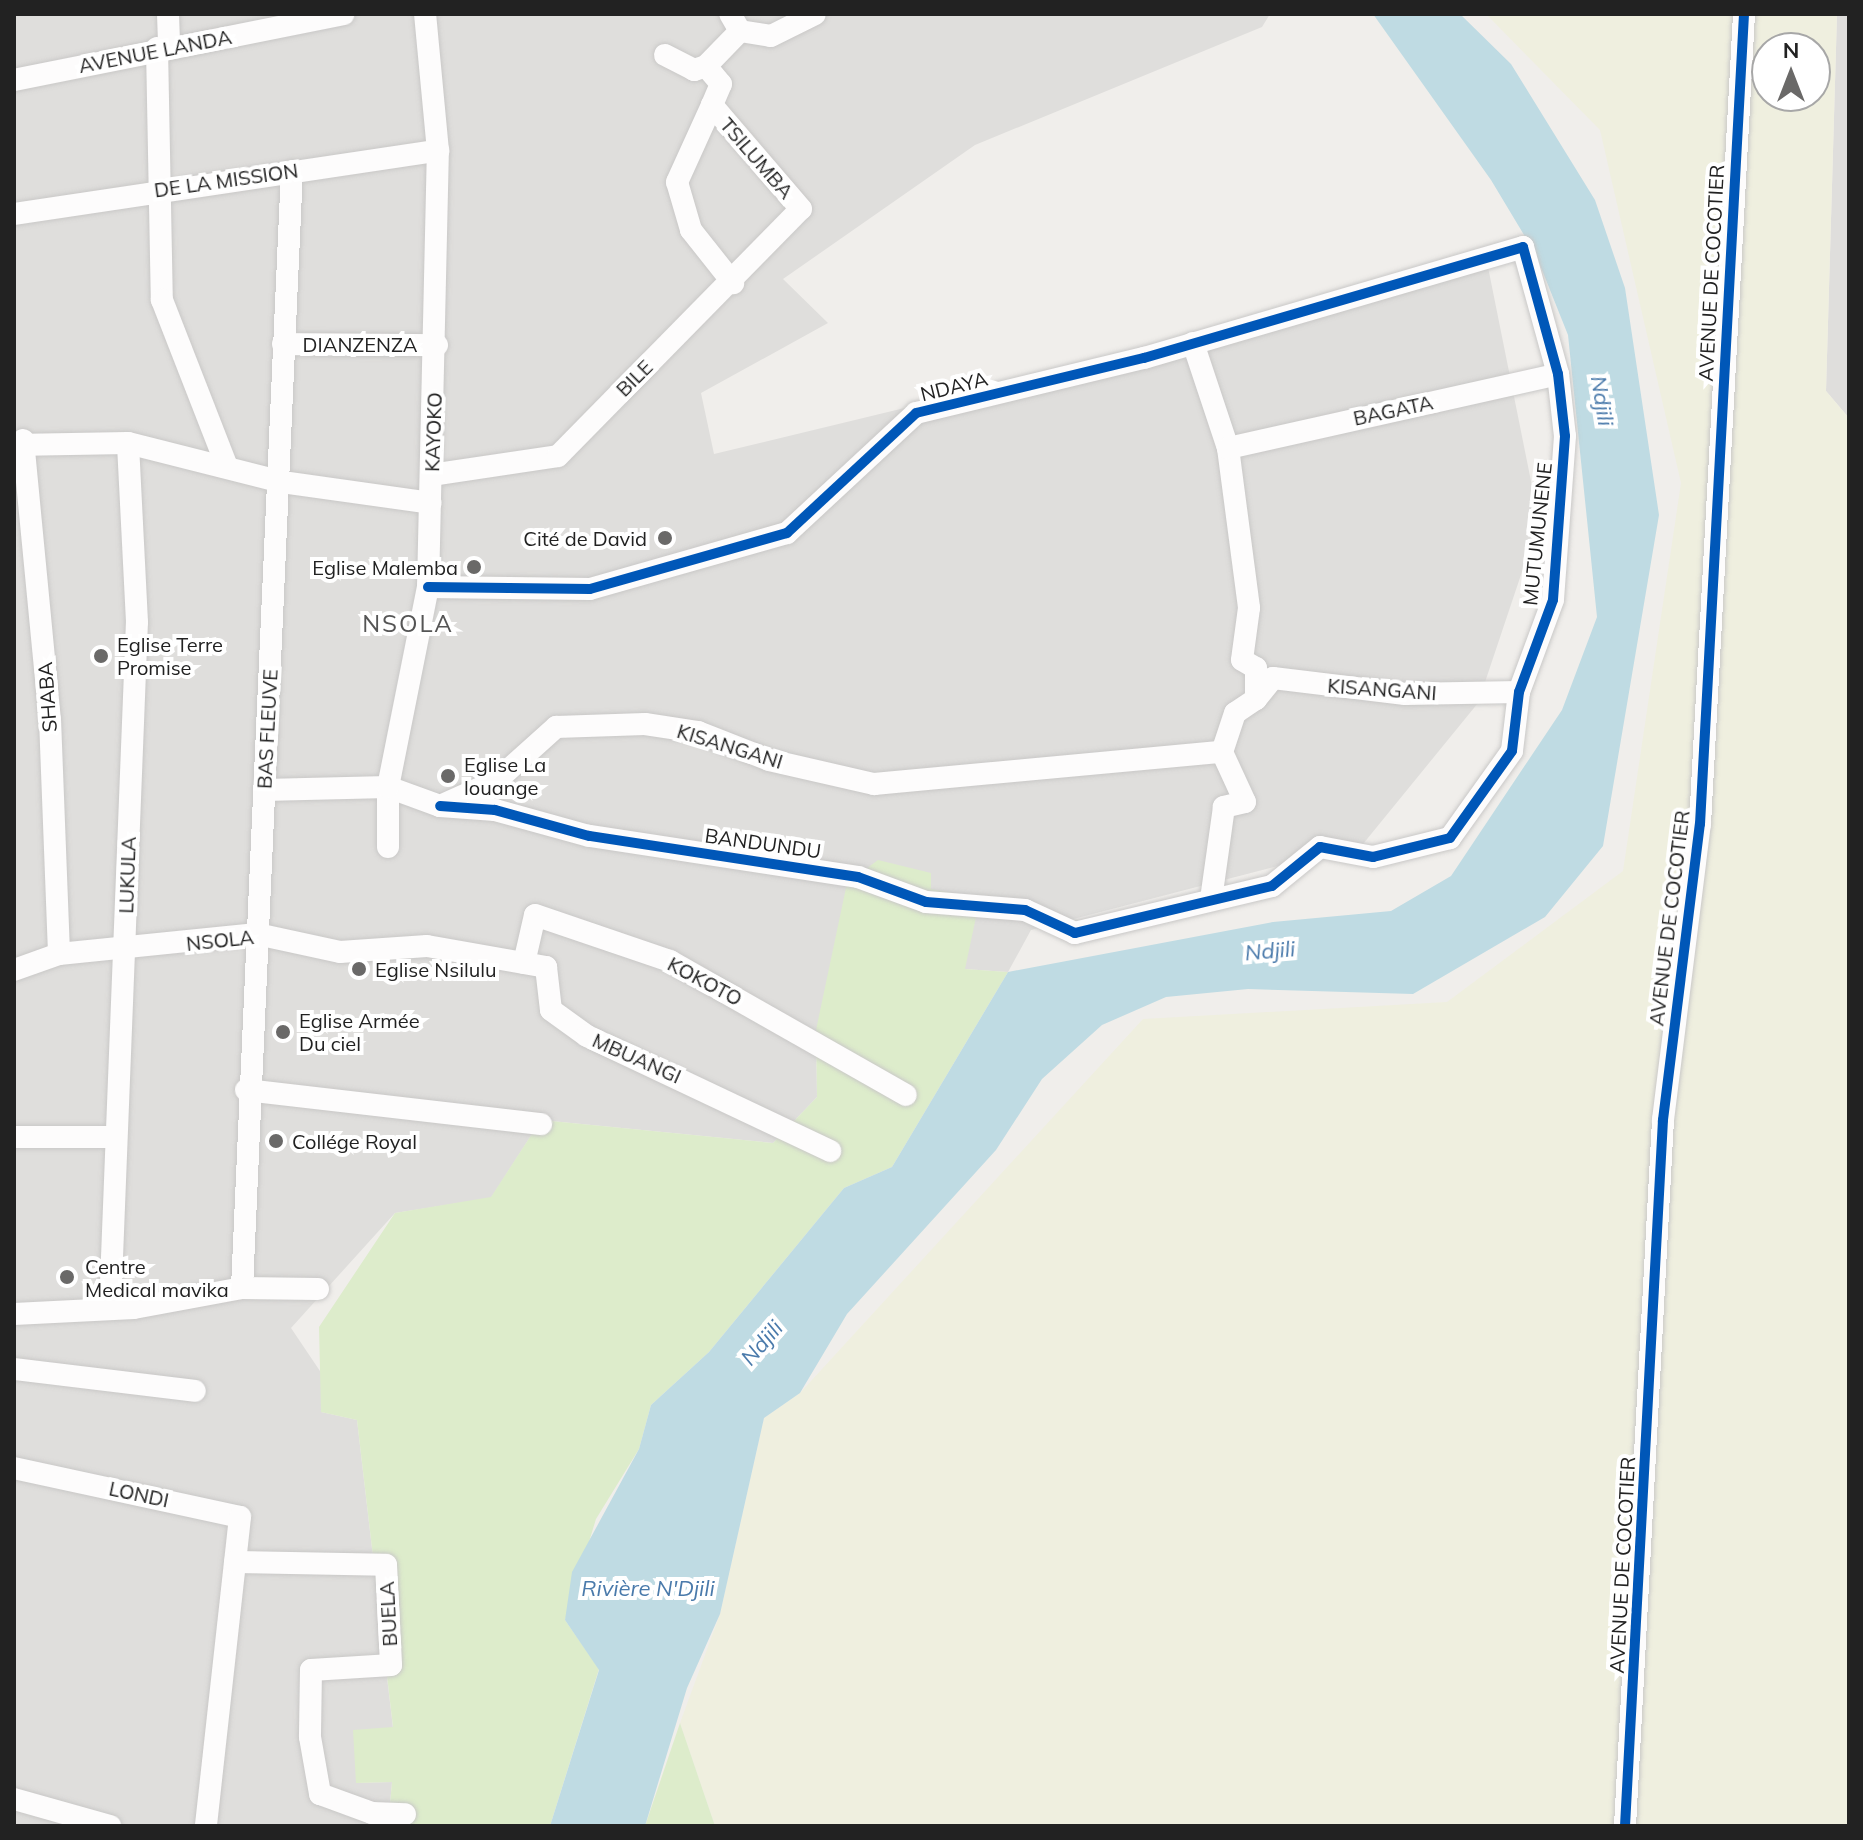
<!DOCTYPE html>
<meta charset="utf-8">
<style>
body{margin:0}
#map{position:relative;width:1863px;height:1840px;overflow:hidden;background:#f0eeeb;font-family:Mulish,sans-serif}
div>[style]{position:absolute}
.residential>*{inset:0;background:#dfdedc}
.farmland>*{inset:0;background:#efefdf}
.grass>*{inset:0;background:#ddeccb}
.water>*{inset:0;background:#bfdbe3}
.roads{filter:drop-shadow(0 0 2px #c9c8c7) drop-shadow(0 0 2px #c9c8c7)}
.minor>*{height:22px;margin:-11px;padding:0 11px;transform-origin:11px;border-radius:11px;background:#fdfcfc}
.cycleway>*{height:10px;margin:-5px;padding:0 5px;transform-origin:5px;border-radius:5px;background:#0057b8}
.dots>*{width:22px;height:22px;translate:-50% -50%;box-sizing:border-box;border:4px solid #fff;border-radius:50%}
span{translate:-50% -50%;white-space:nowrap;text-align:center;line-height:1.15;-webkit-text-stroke:8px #fff;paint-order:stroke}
.street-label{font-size:20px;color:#222}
.poi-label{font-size:20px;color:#222}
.right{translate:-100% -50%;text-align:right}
.left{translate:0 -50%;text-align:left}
.water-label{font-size:22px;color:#4a7aab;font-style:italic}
.quarter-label{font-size:24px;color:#555;letter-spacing:2px}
.frame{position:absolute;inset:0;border:16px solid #222;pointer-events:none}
.north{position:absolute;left:1751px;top:32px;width:80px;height:80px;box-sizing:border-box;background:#fff;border:2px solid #a7a7a7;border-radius:50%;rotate:0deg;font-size:22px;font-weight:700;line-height:32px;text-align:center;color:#222}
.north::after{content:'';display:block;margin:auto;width:28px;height:36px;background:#6a6968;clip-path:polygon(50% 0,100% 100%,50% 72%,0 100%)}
</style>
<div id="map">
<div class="residential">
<i style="clip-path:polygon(14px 14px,1270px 14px,1262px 27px,975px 145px,783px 279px,828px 323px,701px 393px,714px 454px,1488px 267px,1539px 521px,1478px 703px,1363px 844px,1031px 930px,1008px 972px,964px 969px,816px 1030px,817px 1097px,773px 1143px,541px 1120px,491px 1198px,395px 1213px,291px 1328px,322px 1374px,321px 1412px,357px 1420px,393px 1728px,357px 1783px,392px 1782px,388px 1826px,14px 1826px)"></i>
<i style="clip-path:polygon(1837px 14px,1849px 14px,1849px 418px,1826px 391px)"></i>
</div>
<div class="farmland">
<i style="clip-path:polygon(evenodd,1486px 14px,1837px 14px,1826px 391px,1849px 418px,1849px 1826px,715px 1826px,680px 1723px,720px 1614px,764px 1418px,800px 1393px,1143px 1019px,1447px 1002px,1623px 871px,1681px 483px,1600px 130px,1486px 14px,1767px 48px,1815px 48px,1815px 96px,1767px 96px,1767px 48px)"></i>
</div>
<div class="grass">
<i style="clip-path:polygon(878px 860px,931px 873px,931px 889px,980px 898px,965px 969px,1008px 972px,892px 1167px,844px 1188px,709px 1352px,651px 1405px,639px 1449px,596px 1519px,565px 1620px,599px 1669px,550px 1826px,388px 1826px,392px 1782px,356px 1783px,353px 1730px,393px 1727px,357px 1420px,321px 1412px,319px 1327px,395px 1213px,491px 1197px,541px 1120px,773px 1143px,817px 1097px,816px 1030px,847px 883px)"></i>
<i style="clip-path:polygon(680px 1723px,715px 1826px,645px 1826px)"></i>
</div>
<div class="water">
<i style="clip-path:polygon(1373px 14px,1460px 14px,1511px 64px,1595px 200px,1625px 288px,1659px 515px,1603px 846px,1545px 917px,1413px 994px,1248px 989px,1166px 997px,1102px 1025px,1042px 1079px,996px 1150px,847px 1314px,800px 1393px,764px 1418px,720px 1614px,687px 1688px,645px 1826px,550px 1826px,599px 1670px,565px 1620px,572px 1572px,639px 1449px,651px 1405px,709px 1352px,844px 1188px,892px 1167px,1008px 972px,1273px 922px,1391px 911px,1451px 876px,1562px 710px,1597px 617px,1568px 335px,1536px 255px,1491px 180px)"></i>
</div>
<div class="roads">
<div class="minor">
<i style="left:168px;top:14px;width:31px;rotate:88deg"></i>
<i style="left:740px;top:31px;width:31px;rotate:9deg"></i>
<i style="left:771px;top:36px;width:49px;rotate:-26.6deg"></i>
<i style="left:157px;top:48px;width:252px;rotate:88.9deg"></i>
<i style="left:162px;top:300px;width:176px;rotate:68.7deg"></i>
<i style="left:665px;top:55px;width:33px;rotate:27deg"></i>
<i style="left:694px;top:70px;width:13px;rotate:-18deg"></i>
<i style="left:706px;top:66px;width:49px;rotate:-45.8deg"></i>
<i style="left:740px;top:31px;width:20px;rotate:-120deg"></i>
<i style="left:14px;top:80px;width:336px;rotate:-11.3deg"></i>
<i style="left:712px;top:105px;width:85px;rotate:114.4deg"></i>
<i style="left:677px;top:182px;width:50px;rotate:73.7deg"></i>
<i style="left:691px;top:230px;width:68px;rotate:51.6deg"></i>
<i style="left:14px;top:214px;width:429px;rotate:-8.5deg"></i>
<i style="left:1193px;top:343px;width:111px;rotate:71.6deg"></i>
<i style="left:1228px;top:448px;width:161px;rotate:82.5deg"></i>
<i style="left:1249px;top:608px;width:52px;rotate:97.7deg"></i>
<i style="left:1242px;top:660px;width:16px;rotate:30deg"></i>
<i style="left:1256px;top:668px;width:31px;rotate:90deg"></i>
<i style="left:1256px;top:699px;width:25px;rotate:146deg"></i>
<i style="left:1235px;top:713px;width:41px;rotate:108.4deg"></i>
<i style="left:1222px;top:752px;width:55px;rotate:65.3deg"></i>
<i style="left:1245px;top:802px;width:22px;rotate:167deg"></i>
<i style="left:1224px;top:807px;width:93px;rotate:98deg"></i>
<i style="left:283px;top:344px;width:154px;rotate:0.4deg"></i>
<i style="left:23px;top:440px;width:280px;rotate:84.5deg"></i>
<i style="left:50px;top:719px;width:235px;rotate:87.8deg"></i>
<i style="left:14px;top:445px;width:114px;rotate:-1deg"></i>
<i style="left:128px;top:443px;width:159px;rotate:14.2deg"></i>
<i style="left:282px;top:482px;width:150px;rotate:8deg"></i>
<i style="left:1228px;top:448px;width:338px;rotate:-12.6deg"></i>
<i style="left:431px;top:475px;width:128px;rotate:-8.5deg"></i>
<i style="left:558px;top:456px;width:346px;rotate:-45.5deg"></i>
<i style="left:801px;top:209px;width:137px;rotate:-130.6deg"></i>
<i style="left:712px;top:105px;width:23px;rotate:-67deg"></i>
<i style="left:721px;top:84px;width:23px;rotate:-130deg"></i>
<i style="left:428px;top:587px;width:162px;rotate:0.7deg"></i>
<i style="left:590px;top:589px;width:205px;rotate:-15.9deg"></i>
<i style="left:787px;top:533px;width:176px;rotate:-42.9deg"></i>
<i style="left:916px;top:413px;width:235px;rotate:-13.6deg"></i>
<i style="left:1144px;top:358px;width:395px;rotate:-16.3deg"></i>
<i style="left:1523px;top:247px;width:132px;rotate:74.6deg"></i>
<i style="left:1558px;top:374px;width:62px;rotate:83.6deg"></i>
<i style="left:1565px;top:436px;width:164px;rotate:94.2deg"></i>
<i style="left:1553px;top:600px;width:98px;rotate:110.3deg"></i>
<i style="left:1519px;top:692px;width:59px;rotate:96.8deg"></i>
<i style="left:1512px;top:751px;width:107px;rotate:125.5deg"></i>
<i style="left:1450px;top:838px;width:79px;rotate:166.1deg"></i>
<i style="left:1373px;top:857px;width:54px;rotate:-169.3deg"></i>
<i style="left:1320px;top:847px;width:62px;rotate:140.9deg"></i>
<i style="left:1272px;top:886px;width:203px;rotate:166.6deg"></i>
<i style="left:1075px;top:933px;width:55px;rotate:-155.3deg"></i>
<i style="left:1025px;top:910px;width:99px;rotate:-175.4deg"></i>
<i style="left:926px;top:902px;width:72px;rotate:-159.8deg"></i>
<i style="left:858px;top:877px;width:272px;rotate:-171.3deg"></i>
<i style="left:589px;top:836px;width:98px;rotate:-164.5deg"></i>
<i style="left:495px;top:810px;width:55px;rotate:-175.8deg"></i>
<i style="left:1256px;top:699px;width:27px;rotate:-51deg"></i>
<i style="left:1273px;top:678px;width:133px;rotate:6.9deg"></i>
<i style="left:1405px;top:694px;width:114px;rotate:-1deg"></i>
<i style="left:264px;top:790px;width:124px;rotate:-1.4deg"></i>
<i style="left:388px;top:787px;width:55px;rotate:20.1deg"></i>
<i style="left:440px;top:806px;width:61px;rotate:-24.1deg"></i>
<i style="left:496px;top:781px;width:81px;rotate:-42deg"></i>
<i style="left:556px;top:727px;width:89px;rotate:-1.9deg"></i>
<i style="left:645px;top:724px;width:54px;rotate:8.6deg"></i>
<i style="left:698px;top:732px;width:76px;rotate:21.5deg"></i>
<i style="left:769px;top:760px;width:108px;rotate:12.9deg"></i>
<i style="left:874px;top:784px;width:349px;rotate:-5.3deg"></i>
<i style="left:388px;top:847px;width:60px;rotate:-90deg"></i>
<i style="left:388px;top:787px;width:204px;rotate:-78.7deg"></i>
<i style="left:428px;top:587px;width:436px;rotate:-88.7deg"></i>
<i style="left:438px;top:151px;width:138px;rotate:-95.4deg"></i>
<i style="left:524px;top:963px;width:49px;rotate:-77.1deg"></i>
<i style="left:535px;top:915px;width:143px;rotate:18.8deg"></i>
<i style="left:670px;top:961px;width:271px;rotate:29.6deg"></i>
<i style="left:14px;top:970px;width:48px;rotate:-19.6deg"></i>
<i style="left:59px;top:954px;width:199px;rotate:-5.8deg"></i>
<i style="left:257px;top:934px;width:85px;rotate:12.2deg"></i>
<i style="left:340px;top:952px;width:87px;rotate:-3.9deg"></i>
<i style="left:427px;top:946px;width:121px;rotate:10deg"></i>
<i style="left:546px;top:967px;width:43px;rotate:83.4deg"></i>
<i style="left:551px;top:1010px;width:44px;rotate:35.8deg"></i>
<i style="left:587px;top:1036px;width:269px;rotate:25.3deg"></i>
<i style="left:246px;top:1090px;width:297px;rotate:6.6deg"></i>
<i style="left:14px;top:1137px;width:102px"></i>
<i style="left:242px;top:1288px;width:1118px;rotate:-87.44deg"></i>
<i style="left:110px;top:1308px;width:687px;rotate:-87.75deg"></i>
<i style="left:137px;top:622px;width:179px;rotate:-92.9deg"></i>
<i style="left:14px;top:1314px;width:120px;rotate:-2.9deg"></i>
<i style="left:134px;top:1308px;width:110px;rotate:-10.5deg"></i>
<i style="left:242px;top:1288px;width:76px;rotate:0.8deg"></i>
<i style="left:14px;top:1369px;width:182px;rotate:6.9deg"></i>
<i style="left:14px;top:1468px;width:231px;rotate:12.2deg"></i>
<i style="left:240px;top:1517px;width:311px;rotate:96.3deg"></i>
<i style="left:235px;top:1562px;width:151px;rotate:1.1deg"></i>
<i style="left:386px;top:1565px;width:100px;rotate:87.1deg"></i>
<i style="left:391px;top:1665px;width:80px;rotate:176.4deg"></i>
<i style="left:311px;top:1670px;width:67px;rotate:90.9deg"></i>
<i style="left:310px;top:1737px;width:58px;rotate:80deg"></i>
<i style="left:320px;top:1794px;width:55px;rotate:20.1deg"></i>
<i style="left:372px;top:1813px;width:33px;rotate:2deg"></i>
<i style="left:14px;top:1799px;width:100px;rotate:15.7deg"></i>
<i style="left:1625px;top:1826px;width:707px;rotate:-86.92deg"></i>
<i style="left:1663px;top:1120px;width:298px;rotate:-82.9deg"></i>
<i style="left:1700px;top:824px;width:811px;rotate:-86.89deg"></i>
</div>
</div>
<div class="cycleway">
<i style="left:428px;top:587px;width:162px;rotate:0.7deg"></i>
<i style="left:590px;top:589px;width:205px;rotate:-15.9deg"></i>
<i style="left:787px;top:533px;width:176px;rotate:-42.9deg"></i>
<i style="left:916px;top:413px;width:235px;rotate:-13.6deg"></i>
<i style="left:1144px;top:358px;width:395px;rotate:-16.3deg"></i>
<i style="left:1523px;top:247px;width:132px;rotate:74.6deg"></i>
<i style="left:1558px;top:374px;width:62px;rotate:83.6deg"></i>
<i style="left:1565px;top:436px;width:164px;rotate:94.2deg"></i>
<i style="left:1553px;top:600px;width:98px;rotate:110.3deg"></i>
<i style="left:1519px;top:692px;width:59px;rotate:96.8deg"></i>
<i style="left:1512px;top:751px;width:107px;rotate:125.5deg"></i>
<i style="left:1450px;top:838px;width:79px;rotate:166.1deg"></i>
<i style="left:1373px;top:857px;width:54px;rotate:-169.3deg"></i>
<i style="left:1320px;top:847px;width:62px;rotate:140.9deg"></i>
<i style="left:1272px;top:886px;width:203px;rotate:166.6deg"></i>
<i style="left:1075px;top:933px;width:55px;rotate:-155.3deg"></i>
<i style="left:1025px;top:910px;width:99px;rotate:-175.4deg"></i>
<i style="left:926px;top:902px;width:72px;rotate:-159.8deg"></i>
<i style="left:858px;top:877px;width:272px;rotate:-171.3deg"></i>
<i style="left:589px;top:836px;width:98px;rotate:-164.5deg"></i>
<i style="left:495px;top:810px;width:55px;rotate:-175.8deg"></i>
<i style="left:1625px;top:1826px;width:707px;rotate:-86.92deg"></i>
<i style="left:1663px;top:1120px;width:298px;rotate:-82.9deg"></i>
<i style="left:1700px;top:824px;width:811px;rotate:-86.89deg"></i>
</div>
<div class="dots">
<i style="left:665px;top:538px;background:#6a6968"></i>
<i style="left:474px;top:567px;background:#6a6968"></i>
<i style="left:101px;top:656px;background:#6a6968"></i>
<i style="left:448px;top:776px;background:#6a6968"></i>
<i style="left:359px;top:969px;background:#6a6968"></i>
<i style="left:283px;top:1032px;background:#6a6968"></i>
<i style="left:276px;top:1141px;background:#6a6968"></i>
<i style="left:67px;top:1277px;background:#6a6968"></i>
</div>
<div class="street-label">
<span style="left:155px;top:51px;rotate:-11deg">AVENUE LANDA</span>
<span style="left:757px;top:158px;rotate:49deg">TSILUMBA</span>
<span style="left:226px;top:180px;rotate:-8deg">DE LA MISSION</span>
<span style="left:1711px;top:273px;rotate:-87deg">AVENUE DE COCOTIER</span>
<span style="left:360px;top:344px">DIANZENZA</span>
<span style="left:634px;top:378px;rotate:-45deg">BILE</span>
<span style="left:954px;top:386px;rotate:-14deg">NDAYA</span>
<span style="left:1393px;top:410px;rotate:-12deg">BAGATA</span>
<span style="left:433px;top:432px;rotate:-88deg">KAYOKO</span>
<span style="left:1537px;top:534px;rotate:-84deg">MUTUMUNENE</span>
<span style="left:1382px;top:689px;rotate:4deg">KISANGANI</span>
<span style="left:47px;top:697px;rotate:-94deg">SHABA</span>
<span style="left:267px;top:729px;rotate:-87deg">BAS FLEUVE</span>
<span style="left:730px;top:746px;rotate:17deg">KISANGANI</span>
<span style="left:763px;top:843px;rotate:8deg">BANDUNDU</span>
<span style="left:127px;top:875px;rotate:-88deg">LUKULA</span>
<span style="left:1669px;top:918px;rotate:-83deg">AVENUE DE COCOTIER</span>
<span style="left:220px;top:940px;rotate:-6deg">NSOLA</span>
<span style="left:705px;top:981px;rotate:28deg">KOKOTO</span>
<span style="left:637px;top:1058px;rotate:24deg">MBUANGI</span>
<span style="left:139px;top:1494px;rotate:12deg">LONDI</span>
<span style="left:1622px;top:1565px;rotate:-87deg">AVENUE DE COCOTIER</span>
<span style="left:388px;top:1614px;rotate:-93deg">BUELA</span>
</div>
<div class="poi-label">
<span class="right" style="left:647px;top:538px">Cité de David</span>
<span class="right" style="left:458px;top:567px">Eglise Malemba</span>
<span class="left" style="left:117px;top:656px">Eglise Terre<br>Promise</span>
<span class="left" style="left:464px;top:776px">Eglise La<br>louange</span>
<span class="left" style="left:375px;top:969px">Eglise Nsilulu</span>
<span class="left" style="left:299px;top:1032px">Eglise Armée<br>Du ciel</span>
<span class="left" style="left:292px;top:1141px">Collége Royal</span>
<span class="left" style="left:85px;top:1278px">Centre<br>Medical mavika</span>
</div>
<div class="water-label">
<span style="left:1602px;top:401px;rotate:81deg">Ndjili</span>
<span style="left:1270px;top:951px;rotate:-5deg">Ndjili</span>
<span style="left:762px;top:1343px;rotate:-49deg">Ndjili</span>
<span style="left:648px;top:1589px">Rivière N'Djili</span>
</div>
<div class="quarter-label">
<span style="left:408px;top:624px">NSOLA</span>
</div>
<div class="frame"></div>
<div class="north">N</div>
</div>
